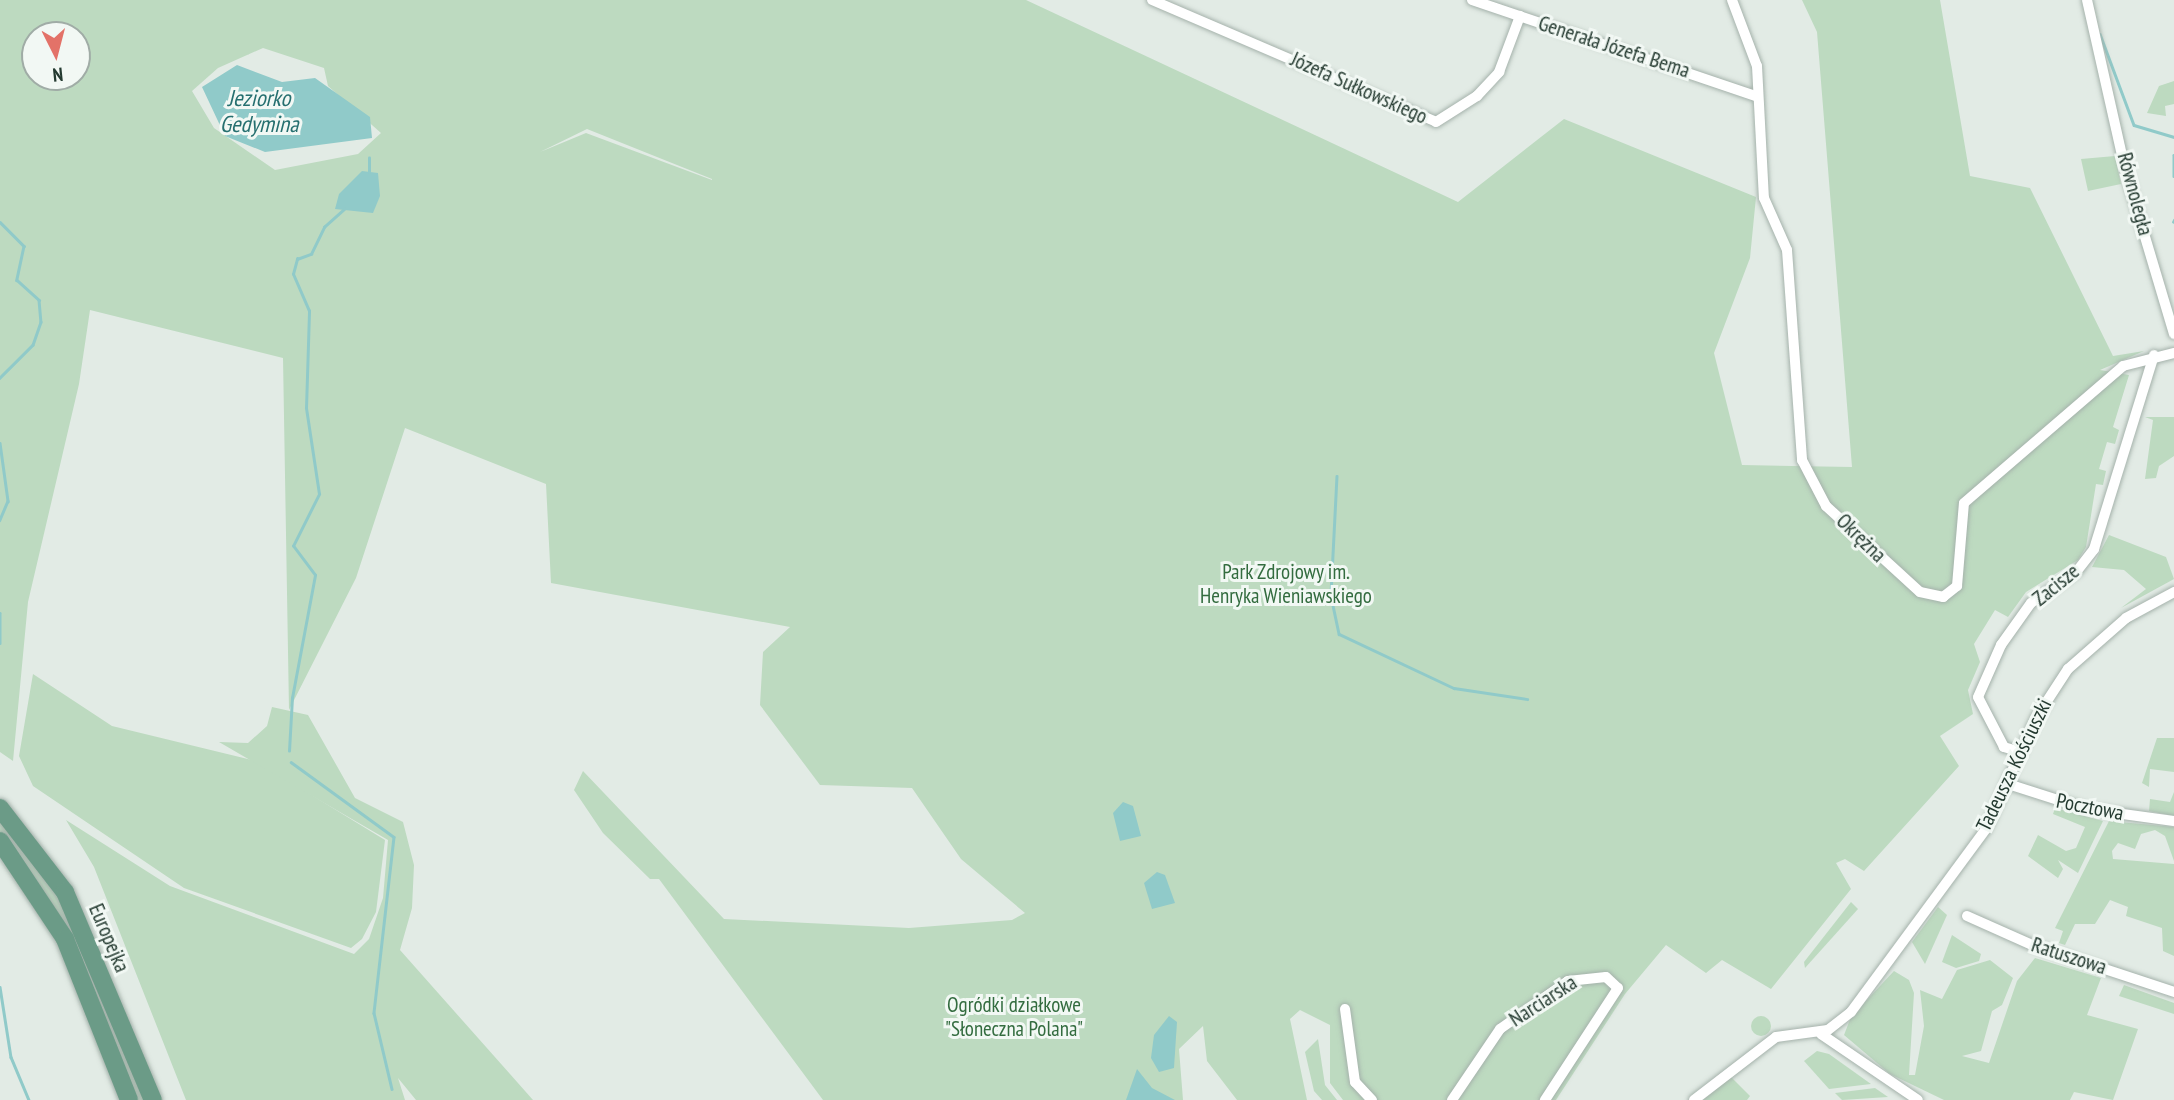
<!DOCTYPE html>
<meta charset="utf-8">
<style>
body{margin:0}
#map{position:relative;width:2174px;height:1100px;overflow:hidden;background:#e2ebe5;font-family:"PT Sans Narrow",sans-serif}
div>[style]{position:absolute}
.green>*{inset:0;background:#bddac0}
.round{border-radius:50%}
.water>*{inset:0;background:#90cac9}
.stream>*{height:2.5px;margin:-1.25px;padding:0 1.25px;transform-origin:1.25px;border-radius:1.25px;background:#90cac9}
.roads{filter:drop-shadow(0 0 2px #a5b2ab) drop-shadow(0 0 2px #a5b2ab)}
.street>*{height:10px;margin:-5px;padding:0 5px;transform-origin:5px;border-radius:5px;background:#fff}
.primary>*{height:18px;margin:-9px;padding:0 9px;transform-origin:9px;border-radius:9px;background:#6b9b87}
span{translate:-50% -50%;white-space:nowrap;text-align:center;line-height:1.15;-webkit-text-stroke:6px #f2f8f4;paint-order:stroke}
.street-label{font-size:21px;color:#243a30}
.park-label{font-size:21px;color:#336c3f}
.water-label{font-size:23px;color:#256f6f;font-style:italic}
.north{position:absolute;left:21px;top:21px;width:70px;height:70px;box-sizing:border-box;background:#f2f8f4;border:2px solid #a0aca6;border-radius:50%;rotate:174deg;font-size:19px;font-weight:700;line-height:28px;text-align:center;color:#243a30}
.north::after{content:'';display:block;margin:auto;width:24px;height:32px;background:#e37268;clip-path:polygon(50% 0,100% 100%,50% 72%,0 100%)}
</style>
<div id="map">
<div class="green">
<i style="clip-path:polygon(evenodd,0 0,1026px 0,1458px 202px,1564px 119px,1756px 197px,1750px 258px,1714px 353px,1742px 465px,1852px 467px,1817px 32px,1802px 0,1940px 0,1970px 176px,2030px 188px,2113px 356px,2144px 351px,2100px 370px,2129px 375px,2113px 427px,2119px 430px,2115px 444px,2107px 442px,2099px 469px,2106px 471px,2103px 485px,2096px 484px,2086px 547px,2078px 560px,2026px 592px,2008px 617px,1995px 610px,1974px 644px,1980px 662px,1968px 690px,1973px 714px,1940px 736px,1959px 766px,1864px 871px,1845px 859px,1836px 863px,1851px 889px,1771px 989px,1722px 960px,1706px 973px,1666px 945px,1625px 994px,1556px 1100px,1343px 1100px,1330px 1083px,1330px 1025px,1300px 1010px,1290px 1019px,1307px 1100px,1237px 1100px,1207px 1061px,1203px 1026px,1179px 1049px,1183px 1100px,823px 1100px,659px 879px,650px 879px,603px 833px,574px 790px,583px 771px,724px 919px,909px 928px,1012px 920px,1025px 913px,961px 859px,912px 788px,820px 785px,760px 705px,763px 652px,790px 627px,551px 583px,546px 484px,405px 428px,356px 578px,289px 710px,283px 358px,90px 310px,79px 384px,28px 602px,13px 761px,0 752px,0 0,35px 35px,77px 35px,77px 77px,35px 77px,35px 35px,0 0,263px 48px,324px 68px,328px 86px,381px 133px,358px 154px,275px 170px,214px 128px,192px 91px,218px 68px,263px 48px,0 0,587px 129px,712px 179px,712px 180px,586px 133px,540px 152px,587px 129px)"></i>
<i style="clip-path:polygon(2174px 81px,2174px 104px,2165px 106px,2166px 116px,2147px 113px,2159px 86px)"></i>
<i style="clip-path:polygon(2115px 156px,2121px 184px,2088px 191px,2081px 159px)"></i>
<i style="clip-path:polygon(2145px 417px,2174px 417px,2174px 456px,2159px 466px,2156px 478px,2145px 479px,2153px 420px)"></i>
<i style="clip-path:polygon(2109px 535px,2166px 557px,2174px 579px,2121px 608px,2146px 589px,2124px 570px,2092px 567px)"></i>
<i style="clip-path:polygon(33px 674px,112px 726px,256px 761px,385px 840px,376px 912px,362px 939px,351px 948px,184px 888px,33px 786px,19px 756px)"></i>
<i style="clip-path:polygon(272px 707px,308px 715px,355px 798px,403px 822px,414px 865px,412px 908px,400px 950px,533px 1100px,416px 1100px,398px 1078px,405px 1100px,186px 1100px,94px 867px,66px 820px,170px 886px,354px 954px,369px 939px,383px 898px,388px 840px,219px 742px,248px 743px,267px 726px)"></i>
<i style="clip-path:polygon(2157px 738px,2174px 738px,2174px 772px,2150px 769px,2149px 787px,2142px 783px)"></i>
<i style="clip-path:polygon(2174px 792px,2174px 816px,2149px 811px,2150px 799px,2170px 802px)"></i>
<i style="clip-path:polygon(2055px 808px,2103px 821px,2078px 873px,2058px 860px,2063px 869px,2058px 878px,2028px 856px,2038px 835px,2066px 851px,2076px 848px,2085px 827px,2053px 814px)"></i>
<i style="clip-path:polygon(0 817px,59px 895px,147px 1100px,136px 1100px,63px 924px,0 833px)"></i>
<i style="clip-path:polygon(2109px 821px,2174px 827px,2174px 861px,2165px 836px,2155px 830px,2141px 834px,2135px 849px,2118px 843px,2112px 851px,2113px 859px,2174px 864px,2174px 956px,2163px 951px,2162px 928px,2126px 916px,2128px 907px,2110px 900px,2095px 924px,2075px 924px,2065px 945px,2059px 943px,2063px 931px,2055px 928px)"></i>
<i style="clip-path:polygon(1851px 902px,1858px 909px,1805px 968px,1804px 962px)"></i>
<i style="clip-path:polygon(1938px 907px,1947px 915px,1925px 964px,1912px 942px)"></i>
<i style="clip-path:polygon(1952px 935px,1981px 954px,1979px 961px,1956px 968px,1942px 962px)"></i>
<i style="clip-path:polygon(2035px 958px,2101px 978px,2087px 1015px,2138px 1029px,2113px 1100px,2074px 1092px,2070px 1100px,1944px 1100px,1890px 1074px,1844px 1035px,1851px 1017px,1894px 971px,1909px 980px,1914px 993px,1909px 1075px,1915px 1075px,1924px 1026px,1920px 990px,1942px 999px,1957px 970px,1990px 960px,2013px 978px,2002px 1005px,1992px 1011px,1981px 1051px,1962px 1056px,1989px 1063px,2017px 981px)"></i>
<i style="clip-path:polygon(2124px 985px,2174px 1003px,2174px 1014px,2119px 996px)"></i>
<i class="round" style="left:1751px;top:1016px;width:20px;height:20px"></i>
<i style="clip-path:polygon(1318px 1039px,1325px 1085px,1337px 1100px,1322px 1100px,1314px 1091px,1305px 1052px)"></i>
<i style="clip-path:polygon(1817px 1051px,1829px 1054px,1871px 1084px,1829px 1089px,1804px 1061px)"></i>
<i style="clip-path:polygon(1731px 1077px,1750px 1096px,1747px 1100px,1703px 1100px)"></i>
<i style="clip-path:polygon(1875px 1088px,1888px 1097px,1842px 1100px,1835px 1093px)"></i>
</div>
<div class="water">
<i style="clip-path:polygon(237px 65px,282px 82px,315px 78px,370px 117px,372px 138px,265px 152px,225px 136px,202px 87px)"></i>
<i style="clip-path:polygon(362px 171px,378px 173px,380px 196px,373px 213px,335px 209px,339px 194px)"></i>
<i style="clip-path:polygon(1123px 802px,1133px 806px,1141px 836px,1120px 841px,1113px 813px)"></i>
<i style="clip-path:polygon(1157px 872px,1165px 875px,1175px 903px,1152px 909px,1144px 883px)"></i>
<i style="clip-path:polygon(1169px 1016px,1177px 1022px,1174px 1068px,1159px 1072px,1151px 1058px,1154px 1035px)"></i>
<i style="clip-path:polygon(1137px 1069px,1152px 1088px,1175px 1100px,1126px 1100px)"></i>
</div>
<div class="stream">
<i style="left:2100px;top:34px;width:97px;rotate:69.5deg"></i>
<i style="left:2134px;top:125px;width:42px;rotate:16.7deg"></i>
<i style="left:2174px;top:155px;width:21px;rotate:90deg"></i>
<i style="left:369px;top:172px;width:14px;rotate:-90deg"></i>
<i style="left:0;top:222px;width:34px;rotate:45deg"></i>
<i style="left:24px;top:246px;width:35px;rotate:102deg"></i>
<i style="left:17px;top:280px;width:30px;rotate:42deg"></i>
<i style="left:39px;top:300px;width:22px;rotate:85deg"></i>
<i style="left:41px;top:322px;width:24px;rotate:109deg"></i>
<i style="left:33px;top:345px;width:47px;rotate:135deg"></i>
<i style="left:2173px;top:222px;width:2px;rotate:-63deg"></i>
<i style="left:0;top:443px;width:59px;rotate:82.1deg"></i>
<i style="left:8px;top:501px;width:21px;rotate:113deg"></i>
<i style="left:1337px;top:476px;width:120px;rotate:92.9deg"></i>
<i style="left:1331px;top:596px;width:39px;rotate:78deg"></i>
<i style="left:1339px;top:634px;width:127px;rotate:25.2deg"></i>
<i style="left:1454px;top:688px;width:74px;rotate:8.6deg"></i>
<i style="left:0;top:613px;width:30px;rotate:90deg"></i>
<i style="left:289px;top:751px;width:53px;rotate:-86.8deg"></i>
<i style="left:292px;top:698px;width:125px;rotate:-79.4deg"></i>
<i style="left:315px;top:575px;width:36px;rotate:-127deg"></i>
<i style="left:293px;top:546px;width:58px;rotate:-63.4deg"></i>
<i style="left:319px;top:494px;width:87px;rotate:-98.6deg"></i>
<i style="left:306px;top:408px;width:97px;rotate:-88.2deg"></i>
<i style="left:309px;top:311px;width:40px;rotate:-113.4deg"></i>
<i style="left:293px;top:274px;width:16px;rotate:-75deg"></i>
<i style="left:297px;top:259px;width:15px;rotate:-20deg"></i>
<i style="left:311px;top:254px;width:30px;rotate:-64deg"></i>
<i style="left:324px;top:227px;width:27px;rotate:-42deg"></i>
<i style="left:291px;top:762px;width:127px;rotate:36.1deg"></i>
<i style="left:394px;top:837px;width:177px;rotate:96.5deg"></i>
<i style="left:374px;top:1013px;width:78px;rotate:76.7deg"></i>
<i style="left:0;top:987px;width:71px;rotate:81.1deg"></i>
<i style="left:11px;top:1057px;width:47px;rotate:67.3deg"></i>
</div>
<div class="roads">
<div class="street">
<i style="left:1152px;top:0;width:309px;rotate:23.2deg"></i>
<i style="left:1436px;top:122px;width:49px;rotate:-32.4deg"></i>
<i style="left:1477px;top:96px;width:33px;rotate:-47deg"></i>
<i style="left:1499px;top:72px;width:60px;rotate:-69.4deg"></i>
<i style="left:1472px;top:0;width:300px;rotate:18.7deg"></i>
<i style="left:1732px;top:0;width:71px;rotate:69.3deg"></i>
<i style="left:1757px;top:66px;width:132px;rotate:87deg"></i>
<i style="left:1764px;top:198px;width:57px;rotate:66.1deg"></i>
<i style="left:1787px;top:250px;width:211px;rotate:85.9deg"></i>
<i style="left:1802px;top:460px;width:52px;rotate:62.4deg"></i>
<i style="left:1826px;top:506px;width:127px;rotate:42.5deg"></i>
<i style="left:1920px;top:592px;width:24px;rotate:12deg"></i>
<i style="left:1943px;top:597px;width:18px;rotate:-38deg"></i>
<i style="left:1957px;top:586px;width:83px;rotate:-85.2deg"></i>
<i style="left:1964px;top:503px;width:210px;rotate:-40.7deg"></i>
<i style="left:2123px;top:366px;width:53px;rotate:-14.3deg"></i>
<i style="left:2087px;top:0;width:177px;rotate:77.3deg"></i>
<i style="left:2126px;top:173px;width:168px;rotate:73.4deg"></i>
<i style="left:2021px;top:752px;width:18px;rotate:-164deg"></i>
<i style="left:2004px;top:747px;width:56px;rotate:-117.5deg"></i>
<i style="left:1978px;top:697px;width:57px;rotate:-66.1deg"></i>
<i style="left:2001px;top:645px;width:52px;rotate:-54.5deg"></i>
<i style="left:2031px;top:603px;width:56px;rotate:-34.8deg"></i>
<i style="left:2077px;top:571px;width:28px;rotate:-52deg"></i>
<i style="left:2094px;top:549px;width:203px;rotate:-72.8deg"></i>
<i style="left:2008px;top:784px;width:82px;rotate:17.8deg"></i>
<i style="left:2086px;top:809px;width:89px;rotate:7.8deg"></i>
<i style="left:1967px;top:916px;width:71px;rotate:24deg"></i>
<i style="left:2032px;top:945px;width:150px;rotate:18.3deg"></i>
<i style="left:1345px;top:1009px;width:74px;rotate:82.2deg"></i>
<i style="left:1355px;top:1082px;width:25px;rotate:47deg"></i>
<i style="left:1821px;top:1034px;width:117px;rotate:34.2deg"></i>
<i style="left:1452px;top:1100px;width:86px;rotate:-55.9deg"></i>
<i style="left:1500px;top:1029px;width:83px;rotate:-35.2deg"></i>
<i style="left:1568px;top:981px;width:38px;rotate:-6deg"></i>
<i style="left:1606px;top:977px;width:16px;rotate:43deg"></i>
<i style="left:1618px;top:988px;width:134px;rotate:123.1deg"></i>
<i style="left:1694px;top:1100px;width:103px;rotate:-37.5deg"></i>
<i style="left:1776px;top:1037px;width:52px;rotate:-7.7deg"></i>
<i style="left:1828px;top:1030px;width:29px;rotate:-38deg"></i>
<i style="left:1851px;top:1012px;width:227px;rotate:-53.6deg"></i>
<i style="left:1986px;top:829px;width:122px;rotate:-65.8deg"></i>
<i style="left:2036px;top:718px;width:59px;rotate:-56.9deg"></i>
<i style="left:2068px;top:669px;width:77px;rotate:-41.3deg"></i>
<i style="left:2126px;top:618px;width:55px;rotate:-28.4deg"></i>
</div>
<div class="primary">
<i style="left:0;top:808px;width:106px;rotate:52.3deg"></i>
<i style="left:65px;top:892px;width:226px;rotate:67.1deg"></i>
<i style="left:0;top:841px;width:118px;rotate:56.4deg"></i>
<i style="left:65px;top:939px;width:173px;rotate:68.3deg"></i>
</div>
</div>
<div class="street-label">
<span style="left:1614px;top:47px;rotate:18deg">Generała Józefa Bema</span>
<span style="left:1359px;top:88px;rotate:24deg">Józefa Sułkowskiego</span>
<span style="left:2135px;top:194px;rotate:75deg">Równoległa</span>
<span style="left:1861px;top:538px;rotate:44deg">Okrężna</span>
<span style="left:2056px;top:585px;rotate:-39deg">Zacisze</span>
<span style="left:2014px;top:765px;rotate:-64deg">Tadeusza Kościuszki</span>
<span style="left:2090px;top:807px;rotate:11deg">Pocztowa</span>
<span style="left:109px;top:938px;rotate:67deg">Europejka</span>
<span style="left:2069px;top:956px;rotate:18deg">Ratuszowa</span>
<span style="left:1543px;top:1001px;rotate:-33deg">Narciarska</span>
</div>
<div class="park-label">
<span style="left:1286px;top:584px">Park Zdrojowy im.<br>Henryka Wieniawskiego</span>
<span style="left:1014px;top:1017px">Ogródki działkowe<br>"Słoneczna Polana"</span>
</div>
<div class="water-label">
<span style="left:259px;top:111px">Jeziorko<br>Gedymina</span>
</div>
<div class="north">N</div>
</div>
